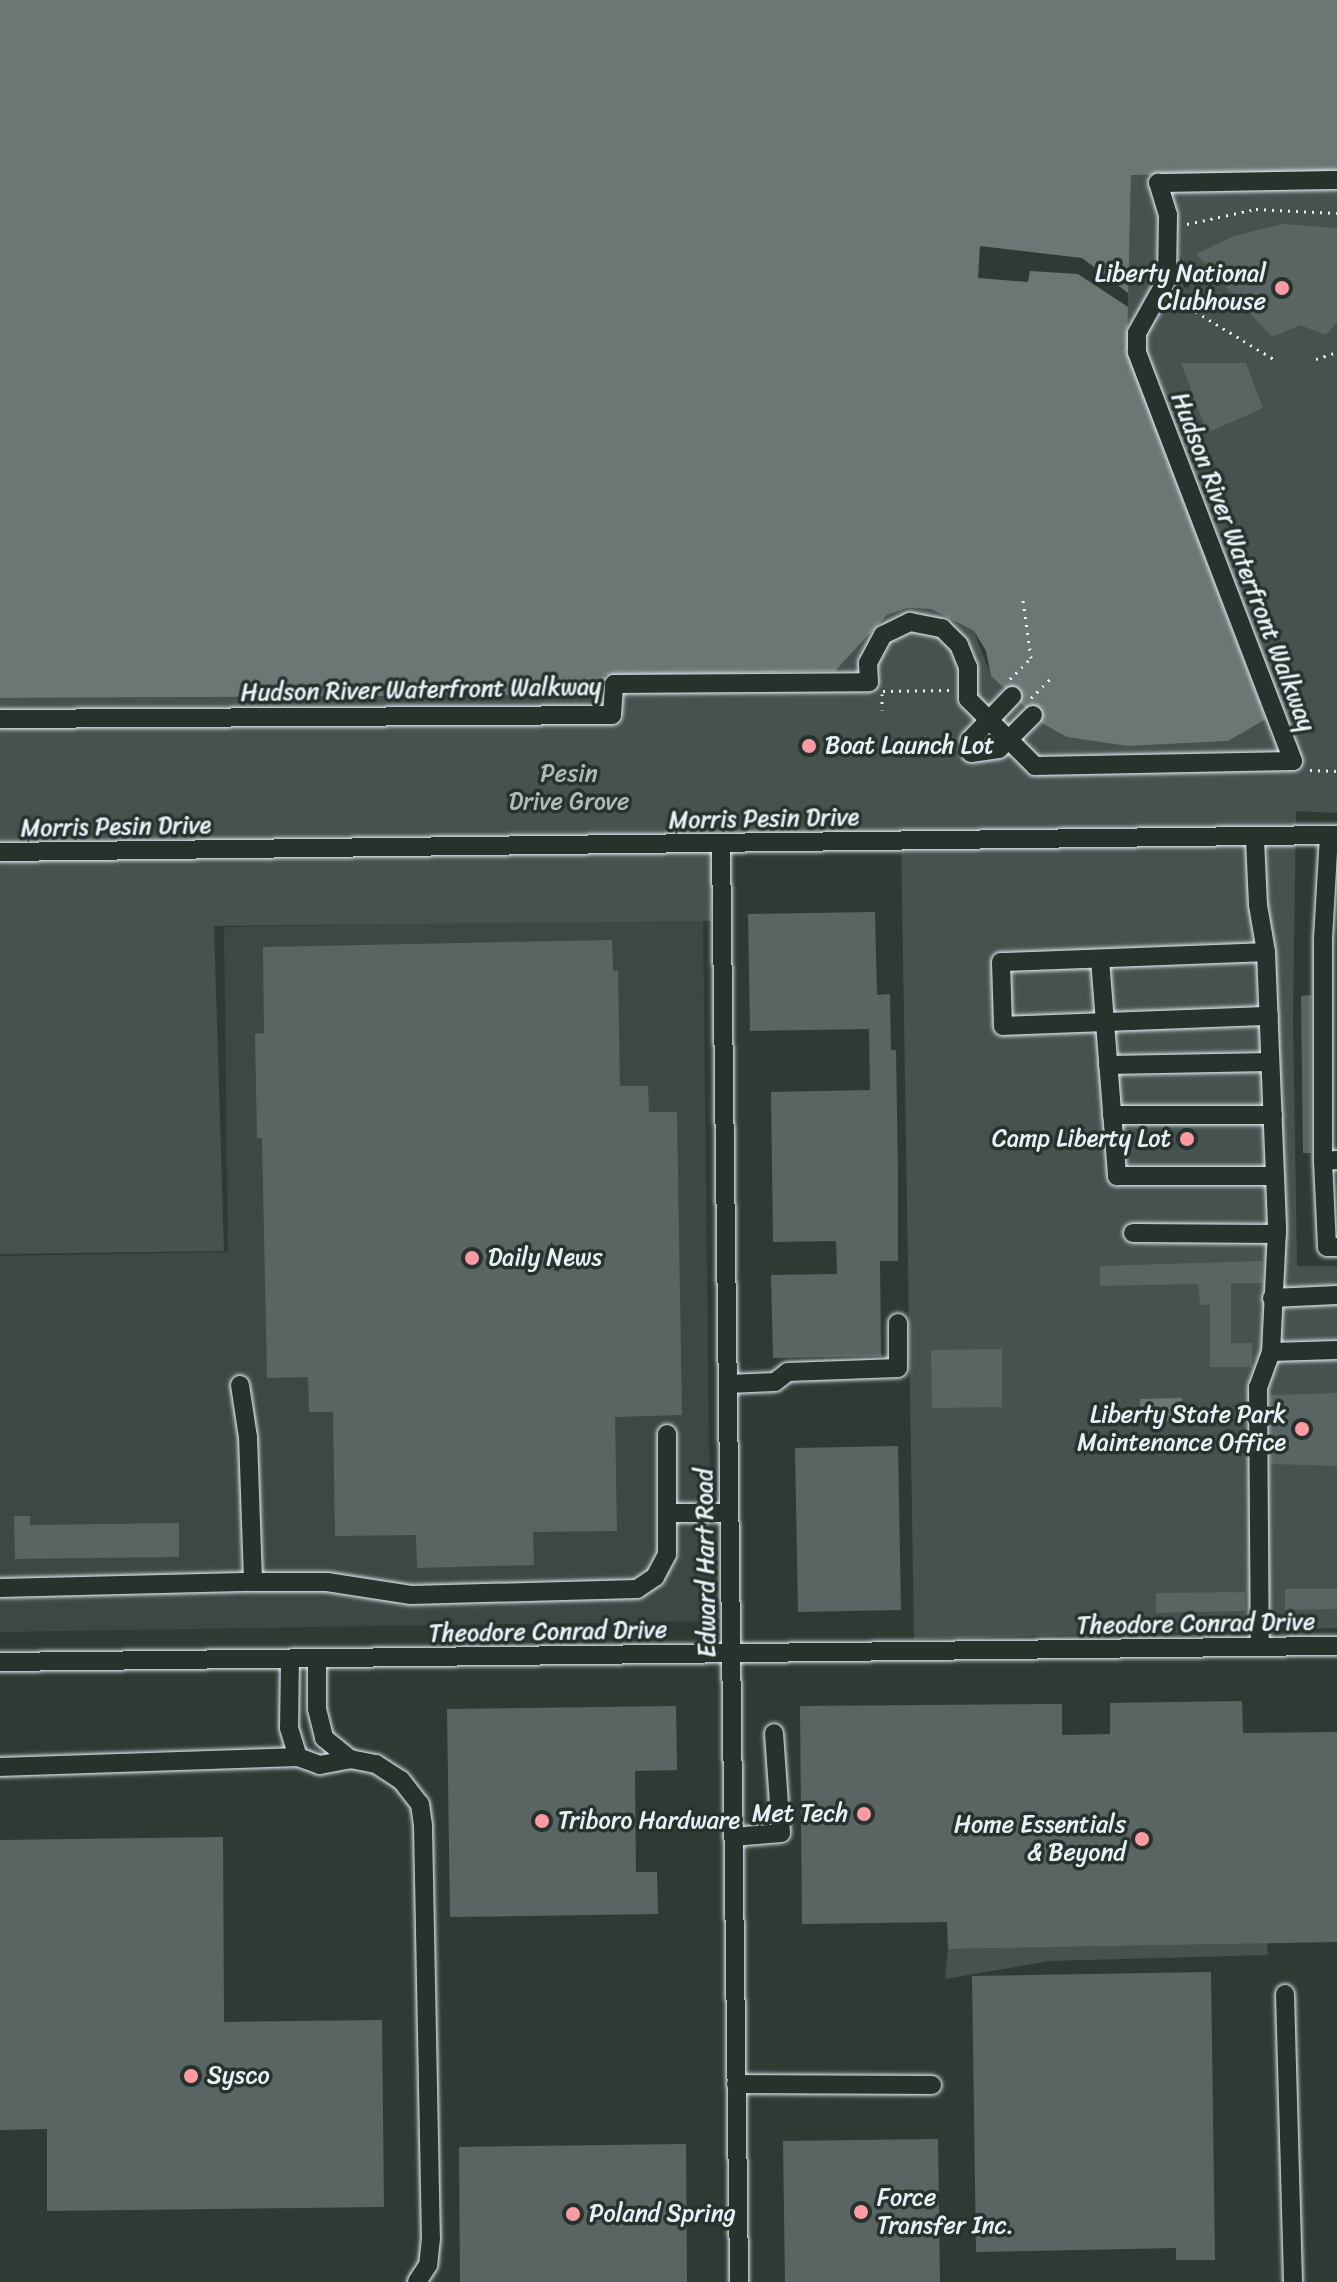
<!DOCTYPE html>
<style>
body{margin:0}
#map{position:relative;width:1337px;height:2282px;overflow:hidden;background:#2e3b35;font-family:Sriracha,sans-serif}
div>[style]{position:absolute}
.built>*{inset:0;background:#3b4843}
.green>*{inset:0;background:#45524e}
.water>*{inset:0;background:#6b7775}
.pier>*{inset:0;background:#2e3b35}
.building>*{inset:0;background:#596563}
.path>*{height:3px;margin-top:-1.5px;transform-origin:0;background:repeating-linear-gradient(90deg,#e8f1f8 0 2px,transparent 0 8px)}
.roads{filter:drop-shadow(0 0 2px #e8f1f8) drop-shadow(0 0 2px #e8f1f8)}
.minor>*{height:18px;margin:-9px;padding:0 9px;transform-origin:9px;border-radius:9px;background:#26332d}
.dots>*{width:22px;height:22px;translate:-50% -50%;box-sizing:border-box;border:4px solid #26332d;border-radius:50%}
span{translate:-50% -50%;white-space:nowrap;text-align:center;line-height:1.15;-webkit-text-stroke:7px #26332d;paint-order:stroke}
.poi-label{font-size:24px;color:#e8f1f8}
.right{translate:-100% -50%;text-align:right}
.left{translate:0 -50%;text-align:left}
.street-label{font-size:24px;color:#e8f1f8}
.park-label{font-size:24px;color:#afb9bc}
</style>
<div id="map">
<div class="built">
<i style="clip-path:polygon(703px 919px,711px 1621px,0 1632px,0 1256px,228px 1252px,224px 927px)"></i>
</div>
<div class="green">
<i style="clip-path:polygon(1337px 173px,1337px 813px,1296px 811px,1293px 1018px,1297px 1266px,1337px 1266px,1337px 1628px,914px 1639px,901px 834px,716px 837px,711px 921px,214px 926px,224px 1251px,0 1254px,0 698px,602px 695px,604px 675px,835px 671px,887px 615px,907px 608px,931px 609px,974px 631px,991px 676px,1042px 723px,1128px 746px,1228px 741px,1266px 718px,1127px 351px,1131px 175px)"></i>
<i style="clip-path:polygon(1267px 1943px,1268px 1955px,1050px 1961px,945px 1979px,948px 1949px)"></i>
</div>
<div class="water">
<i style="clip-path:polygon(0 0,1337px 0,1337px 173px,1131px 175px,1127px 351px,1266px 719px,1228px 741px,1128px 746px,1067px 737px,1042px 723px,991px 676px,986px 651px,974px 631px,931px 609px,907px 608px,887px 615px,835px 671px,605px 675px,602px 695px,0 698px)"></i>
<i style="clip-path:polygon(1182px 1398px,1182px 1421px,1140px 1421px,1140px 1399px)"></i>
</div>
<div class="pier">
<i style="clip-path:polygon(980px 246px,1082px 258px,1128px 293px,1128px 307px,1078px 274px,1030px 271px,1028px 282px,978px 278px)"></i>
</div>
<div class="building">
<i style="clip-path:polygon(1282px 224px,1337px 228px,1337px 322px,1326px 335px,1300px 325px,1272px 337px,1196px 254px,1234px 236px)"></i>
<i style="clip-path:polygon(1181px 363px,1246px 363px,1263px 408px,1207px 433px)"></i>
<i style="clip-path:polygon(875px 912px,877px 995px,890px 994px,891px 1050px,896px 1050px,898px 1175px,898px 1261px,880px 1261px,881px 1356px,773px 1358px,771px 1275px,837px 1274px,836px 1241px,773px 1242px,771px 1092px,870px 1090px,869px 1029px,750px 1031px,748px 914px)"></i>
<i style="clip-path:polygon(612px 940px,613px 971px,618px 971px,620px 1086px,648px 1086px,649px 1112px,677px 1112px,682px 1415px,615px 1417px,617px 1531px,533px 1532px,534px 1565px,417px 1568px,416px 1535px,335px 1536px,333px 1412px,309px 1412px,308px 1377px,267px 1378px,262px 1138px,257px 1138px,255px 1034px,264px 1033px,263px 947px)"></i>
<i style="clip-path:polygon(1311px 995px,1311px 1153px,1303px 1153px,1301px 996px)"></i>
<i style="clip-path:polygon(1262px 1261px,1262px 1283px,1231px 1283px,1231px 1343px,1252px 1343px,1252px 1367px,1210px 1367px,1210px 1305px,1200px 1305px,1198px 1284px,1100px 1286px,1100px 1266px)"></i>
<i style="clip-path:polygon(1002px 1349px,1002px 1407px,932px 1408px,931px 1350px)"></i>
<i style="clip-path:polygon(1337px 1393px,1337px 1466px,1271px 1464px,1270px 1395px)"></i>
<i style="clip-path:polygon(898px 1446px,901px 1610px,798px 1612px,795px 1448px)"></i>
<i style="clip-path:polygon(14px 1516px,30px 1516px,30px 1525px,179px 1523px,179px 1557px,15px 1559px)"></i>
<i style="clip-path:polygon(1285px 1589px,1337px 1589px,1337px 1609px,1285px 1610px)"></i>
<i style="clip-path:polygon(1245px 1592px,1245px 1611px,1156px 1613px,1156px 1593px)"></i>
<i style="clip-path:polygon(1242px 1701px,1243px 1733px,1337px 1732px,1337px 1942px,948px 1949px,947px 1922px,802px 1924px,800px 1706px,1062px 1704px,1062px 1735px,1110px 1734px,1110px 1703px)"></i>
<i style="clip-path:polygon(676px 1706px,677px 1770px,635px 1771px,636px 1872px,657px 1872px,658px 1914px,450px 1917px,447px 1709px)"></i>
<i style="clip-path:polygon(223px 1837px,224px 2022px,382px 2020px,384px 2207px,47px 2211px,47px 2129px,0 2130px,0 1840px)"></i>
<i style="clip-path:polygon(1211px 1972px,1215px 2260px,1176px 2260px,1176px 2248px,976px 2252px,972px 1976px)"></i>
<i style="clip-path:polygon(938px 2139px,940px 2282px,785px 2282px,783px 2141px)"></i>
<i style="clip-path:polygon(686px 2144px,687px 2282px,460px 2282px,459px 2147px)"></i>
</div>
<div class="path">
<i style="left:1187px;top:224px;width:71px;rotate:-12.3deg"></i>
<i style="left:1256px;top:209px;width:81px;rotate:2.8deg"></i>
<i style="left:1175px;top:299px;width:119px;rotate:31.3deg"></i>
<i style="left:1316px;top:359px;width:22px;rotate:-18deg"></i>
<i style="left:1010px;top:679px;width:30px;rotate:-45deg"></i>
<i style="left:1031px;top:658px;width:59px;rotate:-97.9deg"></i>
<i style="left:883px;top:691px;width:68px;rotate:-0.8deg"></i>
<i style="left:882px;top:694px;width:16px;rotate:90deg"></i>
<i style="left:1031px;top:698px;width:28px;rotate:-45deg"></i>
<i style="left:1310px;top:770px;width:27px;rotate:2deg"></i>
</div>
<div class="roads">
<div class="minor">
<i style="left:0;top:719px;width:612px;rotate:-0.37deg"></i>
<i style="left:612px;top:715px;width:31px;rotate:-86deg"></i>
<i style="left:614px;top:684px;width:255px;rotate:-0.4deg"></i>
<i style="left:869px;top:682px;width:19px;rotate:-93deg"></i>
<i style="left:868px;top:663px;width:32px;rotate:-62deg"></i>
<i style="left:883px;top:635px;width:30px;rotate:-26deg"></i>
<i style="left:910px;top:622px;width:33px;rotate:11deg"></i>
<i style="left:942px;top:628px;width:24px;rotate:45deg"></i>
<i style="left:959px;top:645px;width:24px;rotate:68deg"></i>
<i style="left:968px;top:667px;width:32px;rotate:90deg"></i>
<i style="left:968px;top:699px;width:95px;rotate:45deg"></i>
<i style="left:1035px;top:766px;width:258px;rotate:-1.1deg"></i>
<i style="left:1293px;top:761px;width:438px;rotate:-110.9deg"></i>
<i style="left:1137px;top:352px;width:19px;rotate:-90deg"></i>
<i style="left:1137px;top:333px;width:62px;rotate:-60.9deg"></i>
<i style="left:1167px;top:279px;width:64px;rotate:-89.1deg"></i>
<i style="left:1168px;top:215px;width:34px;rotate:-107deg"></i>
<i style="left:1158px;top:183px;width:179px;rotate:-1deg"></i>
<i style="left:970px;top:740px;width:61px;rotate:-46.3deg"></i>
<i style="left:971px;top:753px;width:28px;rotate:-8deg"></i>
<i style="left:999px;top:749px;width:48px;rotate:-45deg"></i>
<i style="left:1329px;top:835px;width:103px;rotate:93.3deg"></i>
<i style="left:1323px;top:938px;width:223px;rotate:90deg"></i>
<i style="left:1323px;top:1161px;width:14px;rotate:-4deg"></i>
<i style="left:1255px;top:839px;width:66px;rotate:87.4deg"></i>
<i style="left:1258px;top:905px;width:48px;rotate:80.3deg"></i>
<i style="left:1266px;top:952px;width:278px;rotate:87.7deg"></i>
<i style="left:1277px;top:1230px;width:122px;rotate:92.8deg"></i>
<i style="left:1271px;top:1352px;width:37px;rotate:110deg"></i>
<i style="left:1258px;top:1387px;width:260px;rotate:89.6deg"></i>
<i style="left:721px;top:844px;width:1438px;rotate:89.28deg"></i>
<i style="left:0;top:852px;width:1337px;rotate:-0.73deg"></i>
<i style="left:1266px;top:952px;width:265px;rotate:177.8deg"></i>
<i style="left:1001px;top:962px;width:64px;rotate:88.2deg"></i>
<i style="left:1003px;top:1026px;width:266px;rotate:-2.2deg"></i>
<i style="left:1100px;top:959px;width:218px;rotate:85.5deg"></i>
<i style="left:1117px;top:1176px;width:158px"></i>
<i style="left:1108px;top:1065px;width:162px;rotate:-1.1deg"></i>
<i style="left:1112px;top:1115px;width:161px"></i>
<i style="left:1323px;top:1161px;width:86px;rotate:87.3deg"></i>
<i style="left:1327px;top:1247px;width:10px"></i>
<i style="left:1133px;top:1233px;width:144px;rotate:0.4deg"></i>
<i style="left:1272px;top:1298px;width:65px;rotate:-2.6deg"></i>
<i style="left:1271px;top:1352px;width:66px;rotate:-1.7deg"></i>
<i style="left:728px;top:1384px;width:47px;rotate:-2.4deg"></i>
<i style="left:775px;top:1382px;width:16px;rotate:-38deg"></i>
<i style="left:788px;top:1372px;width:110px;rotate:-2.1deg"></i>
<i style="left:898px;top:1368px;width:45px;rotate:-90deg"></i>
<i style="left:240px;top:1385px;width:53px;rotate:81.3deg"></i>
<i style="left:248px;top:1437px;width:145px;rotate:88deg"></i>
<i style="left:667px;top:1513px;width:62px"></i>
<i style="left:0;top:1588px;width:253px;rotate:-1.4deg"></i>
<i style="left:253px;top:1582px;width:74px"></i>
<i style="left:327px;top:1582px;width:85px;rotate:8.8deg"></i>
<i style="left:411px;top:1595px;width:226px;rotate:-1.5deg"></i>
<i style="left:637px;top:1589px;width:22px;rotate:-34deg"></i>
<i style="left:655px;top:1577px;width:26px;rotate:-62deg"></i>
<i style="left:667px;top:1554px;width:120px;rotate:-90deg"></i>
<i style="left:317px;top:1658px;width:51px;rotate:90deg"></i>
<i style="left:317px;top:1709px;width:30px;rotate:76deg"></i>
<i style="left:324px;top:1738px;width:33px;rotate:39deg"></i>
<i style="left:350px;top:1759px;width:26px;rotate:11deg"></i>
<i style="left:376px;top:1764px;width:30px;rotate:33deg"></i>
<i style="left:401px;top:1780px;width:31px;rotate:52deg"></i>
<i style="left:420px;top:1804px;width:22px;rotate:82deg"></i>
<i style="left:423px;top:1826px;width:412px;rotate:88.9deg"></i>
<i style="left:431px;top:2238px;width:27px;rotate:96deg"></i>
<i style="left:428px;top:2265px;width:20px;rotate:123deg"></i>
<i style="left:290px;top:1659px;width:69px;rotate:90.8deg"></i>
<i style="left:289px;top:1728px;width:30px;rotate:73deg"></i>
<i style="left:298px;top:1757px;width:23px;rotate:20deg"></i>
<i style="left:320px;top:1765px;width:31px;rotate:-11deg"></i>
<i style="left:0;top:1662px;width:1337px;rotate:-0.69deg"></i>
<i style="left:0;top:1767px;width:298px;rotate:-1.9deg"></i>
<i style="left:733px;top:1837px;width:48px;rotate:-4.8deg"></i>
<i style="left:781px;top:1833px;width:100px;rotate:-94deg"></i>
<i style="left:1285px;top:1994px;width:288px;rotate:88.4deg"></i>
<i style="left:736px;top:2084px;width:196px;rotate:0.3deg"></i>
</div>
</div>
<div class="dots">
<i style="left:1282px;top:288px;background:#ff9aa2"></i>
<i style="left:809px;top:746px;background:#ff9aa2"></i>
<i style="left:1187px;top:1139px;background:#ff9aa2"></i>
<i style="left:472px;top:1258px;background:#ff9aa2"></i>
<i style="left:1302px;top:1429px;background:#ff9aa2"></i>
<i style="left:864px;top:1814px;background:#ff9aa2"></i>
<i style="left:542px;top:1821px;background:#ff9aa2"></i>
<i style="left:1142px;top:1839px;background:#ff9aa2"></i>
<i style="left:191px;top:2076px;background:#ff9aa2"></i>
<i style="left:861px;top:2212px;background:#ff9aa2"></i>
<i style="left:573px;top:2214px;background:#ff9aa2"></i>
</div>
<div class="poi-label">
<span class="right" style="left:1266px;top:288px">Liberty National<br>Clubhouse</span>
<span class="left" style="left:825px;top:746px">Boat Launch Lot</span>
<span class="right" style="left:1171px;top:1139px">Camp Liberty Lot</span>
<span class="left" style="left:488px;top:1258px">Daily News</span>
<span class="right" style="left:1286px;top:1429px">Liberty State Park<br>Maintenance Office</span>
<span class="right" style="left:848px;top:1814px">Met Tech</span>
<span class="left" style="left:558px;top:1821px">Triboro Hardware</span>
<span class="right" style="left:1126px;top:1839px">Home Essentials<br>&amp; Beyond</span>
<span class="left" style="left:207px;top:2076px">Sysco</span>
<span class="left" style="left:877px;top:2212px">Force<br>Transfer Inc.</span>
<span class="left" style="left:589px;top:2214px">Poland Spring</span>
</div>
<div class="street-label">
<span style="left:1243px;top:562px;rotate:69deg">Hudson River Waterfront Walkway</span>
<span style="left:421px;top:690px;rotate:-1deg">Hudson River Waterfront Walkway</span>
<span style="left:764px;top:819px;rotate:-1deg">Morris Pesin Drive</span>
<span style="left:116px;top:827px;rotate:-1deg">Morris Pesin Drive</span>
<span style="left:706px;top:1563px;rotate:-91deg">Edward Hart Road</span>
<span style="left:1196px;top:1624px;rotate:-1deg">Theodore Conrad Drive</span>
<span style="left:548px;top:1632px;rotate:-1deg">Theodore Conrad Drive</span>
</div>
<div class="park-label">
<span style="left:569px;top:788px">Pesin<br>Drive Grove</span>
</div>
</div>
